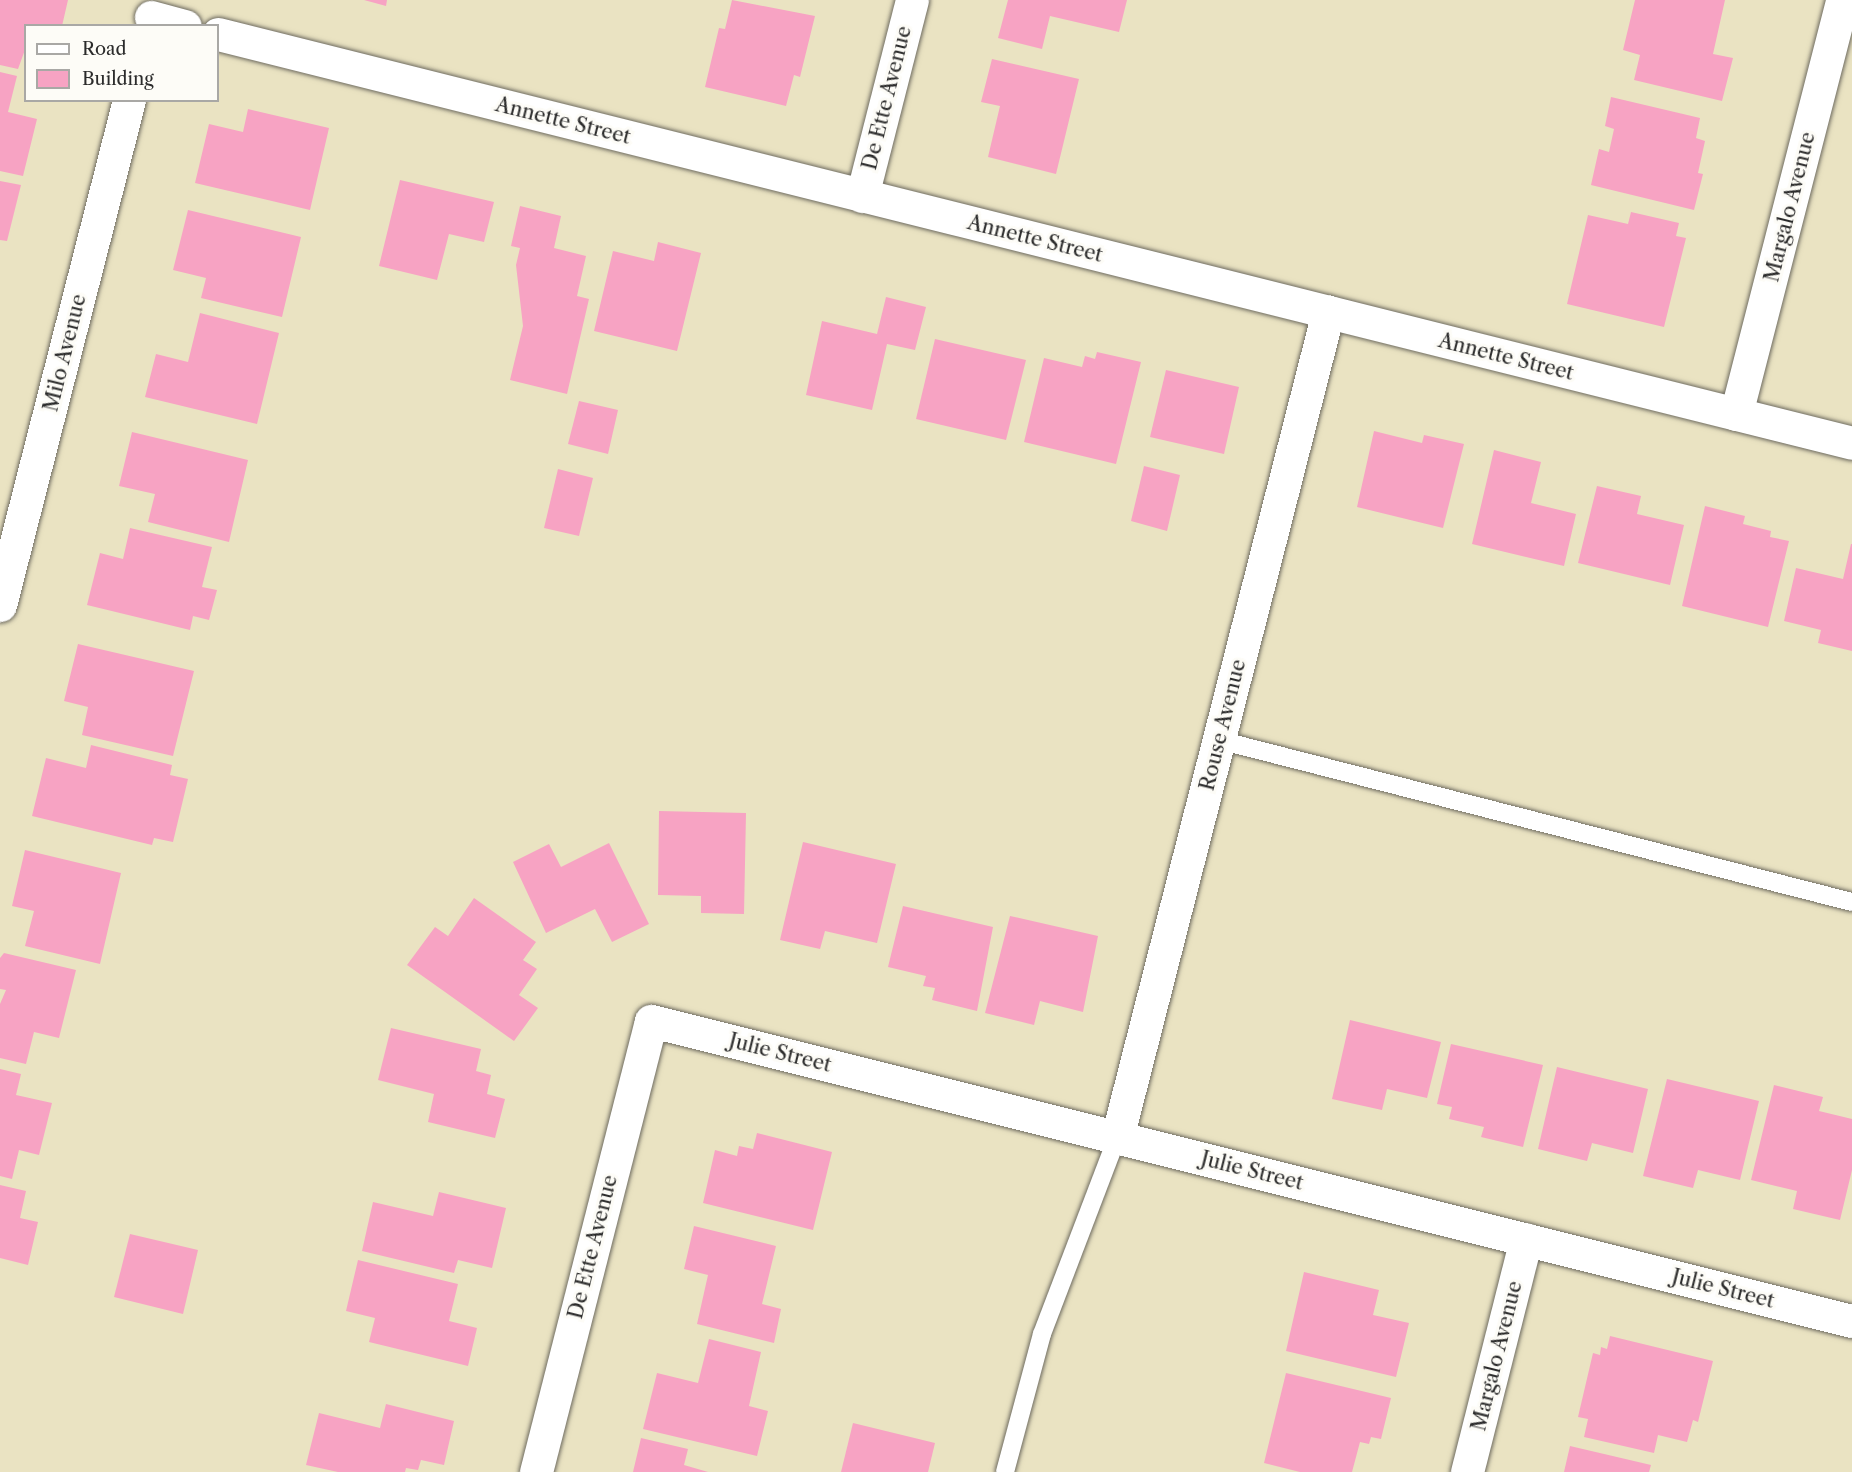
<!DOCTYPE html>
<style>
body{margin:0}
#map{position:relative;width:1852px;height:1472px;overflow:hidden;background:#eae3c2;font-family:"Libre Caslon Text",serif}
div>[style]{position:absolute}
.building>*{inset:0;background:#f7a3c3}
.roads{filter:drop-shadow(0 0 2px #6e6b60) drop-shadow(0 0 2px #6e6b60)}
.service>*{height:18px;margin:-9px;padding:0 9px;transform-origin:9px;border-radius:9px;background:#fff}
.minor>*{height:33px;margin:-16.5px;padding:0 16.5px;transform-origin:16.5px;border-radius:16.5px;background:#fff}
span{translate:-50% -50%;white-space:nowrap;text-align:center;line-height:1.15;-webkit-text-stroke:6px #fdfcf7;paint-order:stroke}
.street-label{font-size:20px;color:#2b2b2b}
.legend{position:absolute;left:24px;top:24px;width:195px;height:78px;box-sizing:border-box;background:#fdfcf7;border:2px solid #a9a8a5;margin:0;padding:8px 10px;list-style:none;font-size:18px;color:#2b2b2b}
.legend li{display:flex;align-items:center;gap:12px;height:30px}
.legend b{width:30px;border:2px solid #a9a8a5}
</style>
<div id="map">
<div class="building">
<i style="clip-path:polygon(0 0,68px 0,62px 26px,26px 26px,26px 47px,18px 69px,0 65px)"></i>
<i style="clip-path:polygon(364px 0,387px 0,386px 6px)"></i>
<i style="clip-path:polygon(732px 0,815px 16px,800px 77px,794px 75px,786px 106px,705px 87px,719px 28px,725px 29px)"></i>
<i style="clip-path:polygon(1008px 0,1127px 0,1119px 32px,1050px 16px,1042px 49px,998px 38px)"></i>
<i style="clip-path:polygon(1635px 0,1725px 0,1713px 54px,1733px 58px,1722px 101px,1634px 80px,1640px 55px,1623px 50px)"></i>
<i style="clip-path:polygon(992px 59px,1079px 79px,1056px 174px,988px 157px,1000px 106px,981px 102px)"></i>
<i style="clip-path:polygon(0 72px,17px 76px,8px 112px,37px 119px,23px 176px,0 171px)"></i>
<i style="clip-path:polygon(1611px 97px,1700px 118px,1696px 138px,1705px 141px,1698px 173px,1703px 174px,1694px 210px,1591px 185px,1599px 149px,1609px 152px,1614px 129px,1605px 126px)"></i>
<i style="clip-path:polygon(248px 109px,329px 128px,310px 210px,195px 183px,209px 124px,243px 132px)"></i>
<i style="clip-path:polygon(400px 180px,494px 202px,484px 242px,449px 234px,437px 280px,379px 266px)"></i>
<i style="clip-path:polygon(0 181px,21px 185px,7px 241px,0 240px)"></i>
<i style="clip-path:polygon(520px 206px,561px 216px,554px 248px,586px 256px,577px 296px,589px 299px,567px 394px,510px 380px,523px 326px,516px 265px,520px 248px,511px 246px)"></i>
<i style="clip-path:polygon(188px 210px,301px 237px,282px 317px,201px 298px,206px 278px,173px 270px)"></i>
<i style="clip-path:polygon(1631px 212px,1679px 223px,1676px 236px,1686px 238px,1664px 327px,1567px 304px,1588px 215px,1628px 224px)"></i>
<i style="clip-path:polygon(658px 242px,701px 253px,677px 351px,594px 331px,613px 251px,654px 261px)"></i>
<i style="clip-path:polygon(886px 297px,926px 307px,915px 350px,887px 344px,872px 410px,806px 395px,822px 321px,877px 334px)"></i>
<i style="clip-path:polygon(200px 313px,279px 333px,257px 424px,145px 397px,156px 354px,188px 362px)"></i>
<i style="clip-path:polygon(935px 339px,1026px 360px,1006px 440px,916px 419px)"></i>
<i style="clip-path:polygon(1097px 352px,1141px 362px,1116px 464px,1024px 442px,1044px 358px,1082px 367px,1085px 356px,1095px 359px)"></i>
<i style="clip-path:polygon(1166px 370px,1239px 387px,1224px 454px,1150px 437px)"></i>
<i style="clip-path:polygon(579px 401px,618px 410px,608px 454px,568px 444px)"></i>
<i style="clip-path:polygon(1374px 431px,1422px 443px,1424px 435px,1464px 444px,1443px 528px,1357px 507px)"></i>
<i style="clip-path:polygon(132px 432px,248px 460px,229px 542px,148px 522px,155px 494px,119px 486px)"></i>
<i style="clip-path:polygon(1494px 450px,1541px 462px,1531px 503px,1576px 514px,1564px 566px,1472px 544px)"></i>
<i style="clip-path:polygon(1144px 466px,1180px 475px,1167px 531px,1131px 521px)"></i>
<i style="clip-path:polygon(558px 469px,593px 478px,579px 536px,544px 528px)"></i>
<i style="clip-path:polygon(1597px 486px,1641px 496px,1637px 514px,1684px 525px,1670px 585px,1578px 563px)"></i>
<i style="clip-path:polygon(1705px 506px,1745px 516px,1743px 524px,1771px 531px,1770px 537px,1789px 541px,1768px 627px,1682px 606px)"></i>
<i style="clip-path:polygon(130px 528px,212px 547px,202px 587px,217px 590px,209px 620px,193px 616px,190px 630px,87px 605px,100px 553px,123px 559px)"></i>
<i style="clip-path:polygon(1851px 544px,1852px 544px,1852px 651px,1818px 643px,1821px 630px,1784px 621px,1796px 568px,1843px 579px)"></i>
<i style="clip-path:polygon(78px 644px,194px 671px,173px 756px,82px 735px,88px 707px,64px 701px)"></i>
<i style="clip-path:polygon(91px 745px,172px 765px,170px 775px,188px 779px,173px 842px,154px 838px,152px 845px,32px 816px,46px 758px,86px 768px)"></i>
<i style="clip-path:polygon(659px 811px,746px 813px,744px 914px,701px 913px,701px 896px,658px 895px)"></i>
<i style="clip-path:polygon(803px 842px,896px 864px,877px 943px,825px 931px,820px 949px,780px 940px)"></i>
<i style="clip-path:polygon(609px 843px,649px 924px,612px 942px,595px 909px,546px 933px,513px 862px,549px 844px,561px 867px)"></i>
<i style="clip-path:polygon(25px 850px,121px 873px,100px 964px,25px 946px,34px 911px,12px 906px)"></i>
<i style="clip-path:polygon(474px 898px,536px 942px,523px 960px,537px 969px,519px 995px,538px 1008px,514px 1041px,407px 965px,435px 927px,448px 936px)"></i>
<i style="clip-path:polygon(903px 906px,993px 927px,977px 1011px,932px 1000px,935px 988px,923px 986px,926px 976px,888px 967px)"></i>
<i style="clip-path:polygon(1010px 916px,1098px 936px,1083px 1012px,1040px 1001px,1034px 1025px,985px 1013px)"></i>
<i style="clip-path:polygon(4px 953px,76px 970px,59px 1038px,34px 1032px,26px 1064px,0 1058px,0 1004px,6px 990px,0 989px,0 958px)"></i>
<i style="clip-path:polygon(1350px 1020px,1441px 1042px,1427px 1098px,1387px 1089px,1382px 1110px,1332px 1099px)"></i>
<i style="clip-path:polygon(391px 1028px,481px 1049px,476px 1071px,491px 1075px,487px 1094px,505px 1099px,495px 1138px,428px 1122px,434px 1094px,378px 1080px)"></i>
<i style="clip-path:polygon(1451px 1044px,1543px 1065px,1523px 1147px,1481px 1137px,1484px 1127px,1449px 1119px,1452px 1107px,1437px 1104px)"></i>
<i style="clip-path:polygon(1557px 1067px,1648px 1089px,1633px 1153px,1592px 1143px,1587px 1161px,1538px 1149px)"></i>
<i style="clip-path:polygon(0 1069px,21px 1074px,16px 1095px,52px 1103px,39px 1155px,19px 1150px,12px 1179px,0 1176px)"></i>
<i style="clip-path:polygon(1667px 1079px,1759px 1101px,1740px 1180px,1698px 1170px,1693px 1188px,1643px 1176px)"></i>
<i style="clip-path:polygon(1774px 1085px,1823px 1097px,1819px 1111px,1852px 1119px,1852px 1170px,1840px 1220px,1793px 1209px,1797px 1191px,1751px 1180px)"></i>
<i style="clip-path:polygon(757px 1133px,832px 1152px,813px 1230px,703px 1203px,715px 1150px,737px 1156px,739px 1146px,753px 1149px)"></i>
<i style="clip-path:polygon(0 1185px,26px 1191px,20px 1218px,38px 1222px,28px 1265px,0 1258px)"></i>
<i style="clip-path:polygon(439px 1192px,506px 1208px,492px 1268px,458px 1260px,454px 1273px,362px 1251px,373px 1202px,433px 1216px)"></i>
<i style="clip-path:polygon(694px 1226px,776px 1246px,762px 1304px,781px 1309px,774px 1343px,697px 1324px,708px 1275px,684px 1269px)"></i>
<i style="clip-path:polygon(130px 1234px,198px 1250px,183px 1314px,114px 1297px)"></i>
<i style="clip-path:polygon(358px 1260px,458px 1284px,449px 1321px,477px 1328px,468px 1366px,369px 1342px,375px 1318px,346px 1311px)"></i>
<i style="clip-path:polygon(1304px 1272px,1379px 1290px,1373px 1315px,1409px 1323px,1396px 1377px,1286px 1351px)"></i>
<i style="clip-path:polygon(1610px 1336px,1713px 1361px,1698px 1422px,1693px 1420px,1687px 1442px,1658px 1435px,1654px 1453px,1584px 1437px,1588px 1419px,1578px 1417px,1593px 1353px,1600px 1355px,1601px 1347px,1607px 1349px)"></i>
<i style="clip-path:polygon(709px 1339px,761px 1352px,749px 1406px,768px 1411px,757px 1456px,643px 1429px,657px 1373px,698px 1383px)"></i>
<i style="clip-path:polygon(1286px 1373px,1391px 1398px,1381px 1439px,1371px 1437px,1369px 1444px,1360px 1442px,1352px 1472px,1300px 1472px,1264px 1463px)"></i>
<i style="clip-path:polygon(386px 1404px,454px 1421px,444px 1465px,421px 1460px,418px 1470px,406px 1468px,405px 1472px,338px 1472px,306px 1465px,319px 1413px,380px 1428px)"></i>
<i style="clip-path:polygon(853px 1423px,935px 1443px,928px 1472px,841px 1472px)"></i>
<i style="clip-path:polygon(641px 1438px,688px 1449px,684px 1465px,708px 1472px,633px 1472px)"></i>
<i style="clip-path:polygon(1570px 1446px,1651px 1465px,1649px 1472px,1564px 1472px)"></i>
</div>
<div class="roads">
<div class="service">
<i style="left:1219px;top:740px;width:653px;rotate:14.36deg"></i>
<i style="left:1005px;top:1472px;width:143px;rotate:-75deg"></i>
<i style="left:1042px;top:1334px;width:210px;rotate:-69.1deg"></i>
</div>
<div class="minor">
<i style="left:151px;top:17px;width:35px;rotate:15deg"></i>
<i style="left:218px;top:34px;width:1684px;rotate:14.05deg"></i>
<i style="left:862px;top:196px;width:202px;rotate:-75.7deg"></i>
<i style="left:1736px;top:414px;width:427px;rotate:-75.6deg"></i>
<i style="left:0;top:605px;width:521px;rotate:-75.67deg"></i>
<i style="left:1117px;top:1138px;width:853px;rotate:-75.67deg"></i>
<i style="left:536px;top:1472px;width:465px;rotate:-75.7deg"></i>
<i style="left:651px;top:1021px;width:1238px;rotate:14.03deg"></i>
<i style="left:1467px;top:1472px;width:240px;rotate:-75.8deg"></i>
</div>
</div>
<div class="street-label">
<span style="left:887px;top:98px;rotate:-76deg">De Ette Avenue</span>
<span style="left:563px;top:121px;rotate:14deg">Annette Street</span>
<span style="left:1790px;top:207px;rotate:-76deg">Margalo Avenue</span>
<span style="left:1035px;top:239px;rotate:14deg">Annette Street</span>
<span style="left:65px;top:353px;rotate:-76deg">Milo Avenue</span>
<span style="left:1506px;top:357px;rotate:14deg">Annette Street</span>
<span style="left:1223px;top:725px;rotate:-76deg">Rouse Avenue</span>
<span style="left:780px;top:1053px;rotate:14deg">Julie Street</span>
<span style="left:1252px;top:1171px;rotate:14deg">Julie Street</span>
<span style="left:593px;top:1247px;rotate:-76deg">De Ette Avenue</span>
<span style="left:1723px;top:1289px;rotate:14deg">Julie Street</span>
<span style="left:1497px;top:1356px;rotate:-76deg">Margalo Avenue</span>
</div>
<ul class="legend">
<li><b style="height:8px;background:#fff"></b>Road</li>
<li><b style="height:16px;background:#f7a3c3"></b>Building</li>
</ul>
</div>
